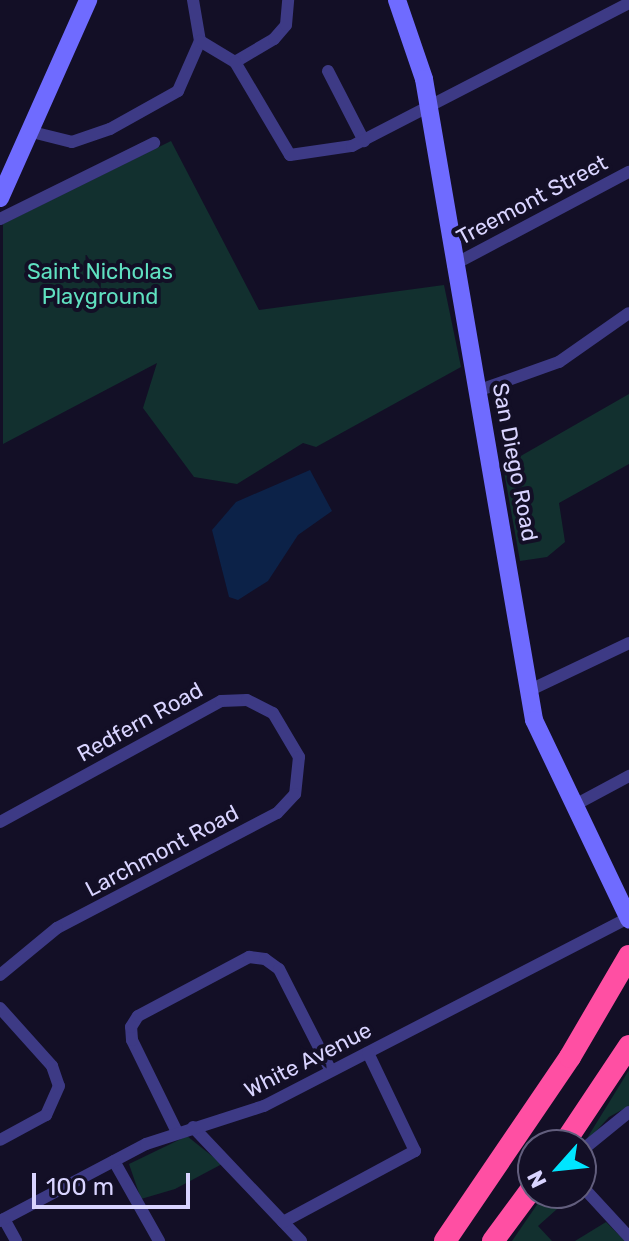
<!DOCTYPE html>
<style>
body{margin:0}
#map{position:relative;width:629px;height:1241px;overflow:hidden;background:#130f26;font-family:Rubik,sans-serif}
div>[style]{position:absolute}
.green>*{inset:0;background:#12302f}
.water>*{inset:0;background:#0c2248}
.street>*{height:12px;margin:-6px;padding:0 6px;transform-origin:6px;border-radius:6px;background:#3d3a85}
.secondary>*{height:18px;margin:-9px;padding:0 9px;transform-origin:9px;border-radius:9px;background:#6f6bff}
.highway>*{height:22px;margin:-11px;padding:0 11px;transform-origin:11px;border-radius:11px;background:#ff4fa3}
span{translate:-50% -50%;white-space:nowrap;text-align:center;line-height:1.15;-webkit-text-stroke:8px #130f26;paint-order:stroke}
.street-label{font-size:22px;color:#d9d4ff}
.park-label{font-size:22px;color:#5fe0c0}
.north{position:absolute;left:517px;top:1129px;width:80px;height:80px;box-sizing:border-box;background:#130f26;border:2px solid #625e7d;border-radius:50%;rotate:243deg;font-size:22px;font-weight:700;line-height:32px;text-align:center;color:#d9d4ff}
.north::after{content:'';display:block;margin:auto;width:28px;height:36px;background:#00e5ff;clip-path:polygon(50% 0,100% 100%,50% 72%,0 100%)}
.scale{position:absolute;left:32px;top:1173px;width:158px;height:36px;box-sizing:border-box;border:4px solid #d9d4ff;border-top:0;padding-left:10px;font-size:24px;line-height:28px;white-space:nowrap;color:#d9d4ff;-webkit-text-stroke:6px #130f26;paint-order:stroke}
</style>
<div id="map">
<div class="green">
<i style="clip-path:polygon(171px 141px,259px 310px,444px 285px,461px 367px,316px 447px,303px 443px,237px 484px,194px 477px,143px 408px,157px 363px,3px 444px,3px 224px)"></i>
<i style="clip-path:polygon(629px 394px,629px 464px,559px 503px,565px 542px,547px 557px,520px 561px,503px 466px)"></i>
<i style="clip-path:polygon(629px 1070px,629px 1106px,609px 1117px,581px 1148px)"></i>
<i style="clip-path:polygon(187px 1136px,222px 1164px,175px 1189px,141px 1199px,129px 1164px)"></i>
<i style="clip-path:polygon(545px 1193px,575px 1193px,538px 1226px,552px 1241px,512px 1241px)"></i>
<i style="clip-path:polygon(606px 1222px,625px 1241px,575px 1241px)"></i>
</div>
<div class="water">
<i style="clip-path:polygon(310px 470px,332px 511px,298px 535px,268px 581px,238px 600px,229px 597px,212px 530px,236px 502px)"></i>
</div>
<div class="street">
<i style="left:193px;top:0;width:42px;rotate:80.3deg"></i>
<i style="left:235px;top:62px;width:45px;rotate:-30.5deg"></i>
<i style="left:274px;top:39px;width:18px;rotate:-49deg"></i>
<i style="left:286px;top:25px;width:25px;rotate:-85deg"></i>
<i style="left:328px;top:71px;width:79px;rotate:62.8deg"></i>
<i style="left:28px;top:131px;width:45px;rotate:14deg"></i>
<i style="left:72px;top:142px;width:40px;rotate:-18.9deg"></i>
<i style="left:110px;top:129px;width:78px;rotate:-29.2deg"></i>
<i style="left:178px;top:91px;width:55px;rotate:-66.3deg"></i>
<i style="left:200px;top:41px;width:41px;rotate:31deg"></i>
<i style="left:235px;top:62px;width:108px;rotate:59.4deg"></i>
<i style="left:290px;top:155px;width:63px;rotate:-8.3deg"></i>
<i style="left:352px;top:146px;width:312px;rotate:-27.3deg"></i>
<i style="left:0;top:219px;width:172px;rotate:-26.3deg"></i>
<i style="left:453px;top:265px;width:199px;rotate:-27.9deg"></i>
<i style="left:477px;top:391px;width:87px;rotate:-19.5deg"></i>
<i style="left:559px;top:362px;width:85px;rotate:-35deg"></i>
<i style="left:528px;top:691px;width:112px;rotate:-25.4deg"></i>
<i style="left:573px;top:806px;width:64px;rotate:-28.2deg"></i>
<i style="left:0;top:822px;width:252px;rotate:-28.7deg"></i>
<i style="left:221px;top:701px;width:26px;rotate:-2deg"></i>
<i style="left:247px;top:700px;width:29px;rotate:27deg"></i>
<i style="left:273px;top:713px;width:51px;rotate:59.4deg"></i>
<i style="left:299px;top:757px;width:37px;rotate:96deg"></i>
<i style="left:295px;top:794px;width:26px;rotate:133deg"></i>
<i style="left:277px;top:813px;width:248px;rotate:152.4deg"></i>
<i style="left:57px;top:928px;width:74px;rotate:140.5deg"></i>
<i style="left:0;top:1008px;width:78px;rotate:48.1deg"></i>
<i style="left:52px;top:1066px;width:21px;rotate:71deg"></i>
<i style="left:59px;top:1086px;width:32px;rotate:114deg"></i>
<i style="left:46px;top:1115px;width:52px;rotate:151.5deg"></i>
<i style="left:193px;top:1127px;width:157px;rotate:46.5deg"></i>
<i style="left:177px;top:1132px;width:102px;rotate:-116.1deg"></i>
<i style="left:132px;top:1040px;width:13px;rotate:-94deg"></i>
<i style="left:131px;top:1027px;width:13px;rotate:-58deg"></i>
<i style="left:138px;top:1016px;width:126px;rotate:-28deg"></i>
<i style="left:249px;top:957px;width:16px;rotate:7deg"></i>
<i style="left:265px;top:959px;width:17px;rotate:36deg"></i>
<i style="left:279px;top:969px;width:114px;rotate:63deg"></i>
<i style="left:581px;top:1151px;width:62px;rotate:-39.1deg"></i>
<i style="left:114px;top:1161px;width:92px;rotate:60.6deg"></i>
<i style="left:581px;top:1185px;width:71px;rotate:47.3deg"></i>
<i style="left:4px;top:1219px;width:25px;rotate:61deg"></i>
<i style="left:0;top:1221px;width:165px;rotate:-27.8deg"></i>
<i style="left:146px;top:1144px;width:124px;rotate:-17.9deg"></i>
<i style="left:264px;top:1106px;width:410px;rotate:-27.3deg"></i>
<i style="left:283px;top:1222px;width:150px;rotate:-28.3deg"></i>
<i style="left:415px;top:1151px;width:109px;rotate:-115.6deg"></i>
</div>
<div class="secondary">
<i style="left:397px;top:0;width:83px;rotate:71.1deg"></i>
<i style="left:424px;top:79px;width:650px;rotate:80.26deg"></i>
<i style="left:534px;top:720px;width:221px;rotate:64.5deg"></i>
<i style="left:0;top:198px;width:217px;rotate:-66deg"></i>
</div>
<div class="highway">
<i style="left:563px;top:1145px;width:119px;rotate:-56.3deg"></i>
<i style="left:445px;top:1241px;width:222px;rotate:-55.8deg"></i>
<i style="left:570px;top:1057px;width:117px;rotate:-59.7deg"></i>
<i style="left:493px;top:1241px;width:67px;rotate:-53.5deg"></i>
</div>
<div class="street-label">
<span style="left:532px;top:200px;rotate:-28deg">Treemont Street</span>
<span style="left:515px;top:462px;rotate:79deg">San Diego Road</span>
<span style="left:140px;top:722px;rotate:-29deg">Redfern Road</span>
<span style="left:162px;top:851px;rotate:-28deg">Larchmont Road</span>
<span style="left:308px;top:1060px;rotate:-27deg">White Avenue</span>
</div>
<div class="park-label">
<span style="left:100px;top:284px">Saint Nicholas<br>Playground</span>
</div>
<div class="north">N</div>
<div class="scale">100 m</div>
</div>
